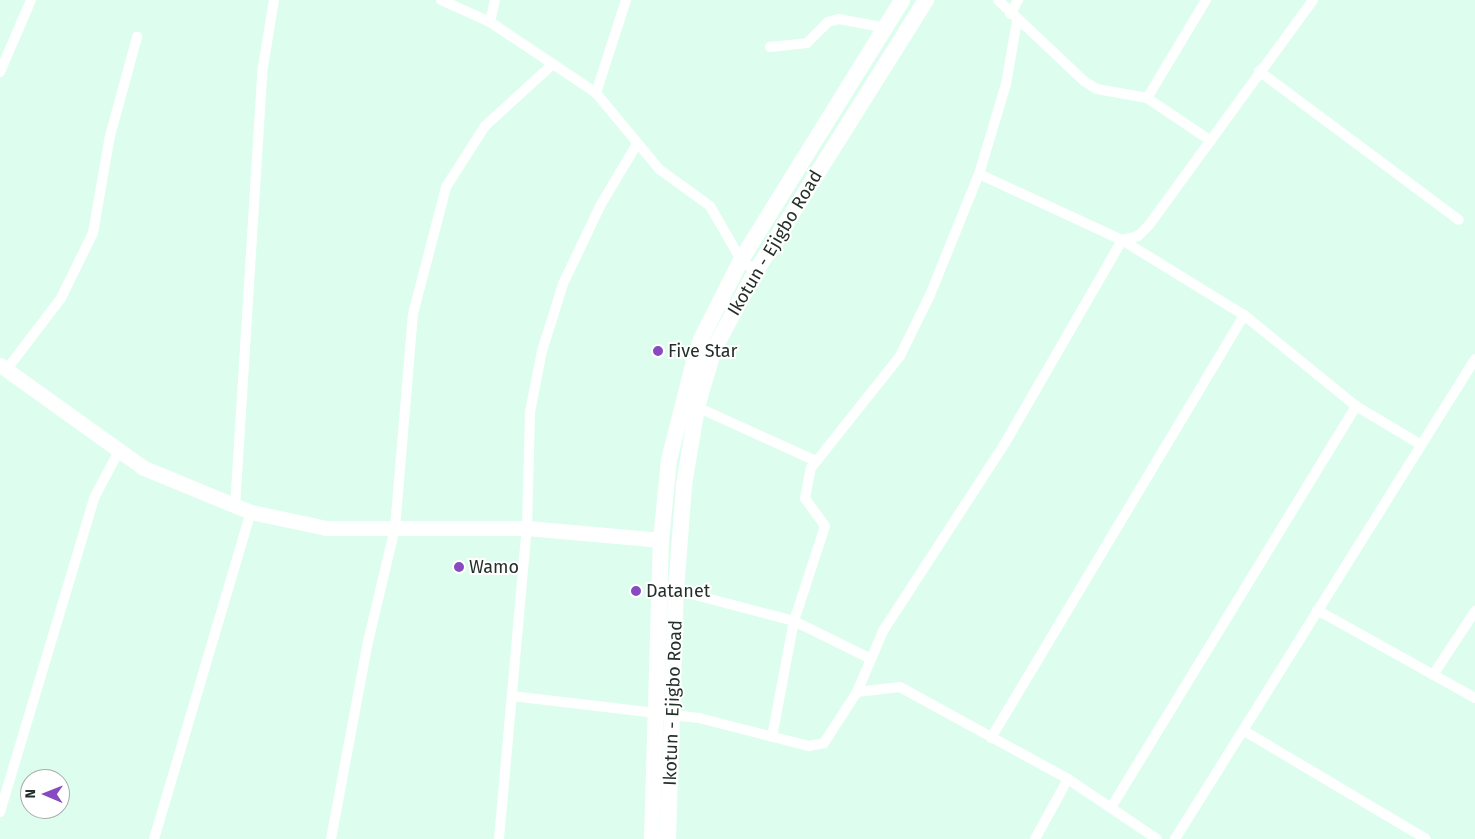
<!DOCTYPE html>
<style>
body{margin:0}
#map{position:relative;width:1475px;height:839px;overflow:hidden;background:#ddfeee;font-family:"Fira Sans",sans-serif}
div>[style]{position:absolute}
.street>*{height:10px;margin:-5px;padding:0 5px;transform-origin:5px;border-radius:5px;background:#fff}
.secondary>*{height:15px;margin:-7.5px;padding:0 7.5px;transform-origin:7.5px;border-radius:7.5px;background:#fff}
.primary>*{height:16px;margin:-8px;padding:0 8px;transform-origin:8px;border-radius:8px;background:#fff}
.dots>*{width:14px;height:14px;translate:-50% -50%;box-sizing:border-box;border:2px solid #fff;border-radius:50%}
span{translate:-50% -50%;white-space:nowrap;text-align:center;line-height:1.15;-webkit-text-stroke:4px #fff;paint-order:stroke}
.street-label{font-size:18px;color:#23302a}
.poi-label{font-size:18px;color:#23302a}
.left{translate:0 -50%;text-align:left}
.north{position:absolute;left:20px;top:769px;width:50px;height:50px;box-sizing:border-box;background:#fff;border:1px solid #a7acaa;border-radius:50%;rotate:271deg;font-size:14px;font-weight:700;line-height:20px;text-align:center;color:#23302a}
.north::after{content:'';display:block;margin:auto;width:18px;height:22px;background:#884ac0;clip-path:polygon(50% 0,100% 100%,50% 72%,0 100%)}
</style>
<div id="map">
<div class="street">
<i style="left:441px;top:0;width:54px;rotate:24.2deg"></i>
<i style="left:490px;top:22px;width:128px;rotate:33.8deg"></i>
<i style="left:596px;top:93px;width:99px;rotate:50.3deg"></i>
<i style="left:659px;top:169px;width:63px;rotate:36deg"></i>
<i style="left:710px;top:206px;width:62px;rotate:60.1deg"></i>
<i style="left:741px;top:260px;width:19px;rotate:36deg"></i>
<i style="left:998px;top:0;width:118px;rotate:43.3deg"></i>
<i style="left:1084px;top:81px;width:15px;rotate:32deg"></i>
<i style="left:1097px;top:89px;width:51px;rotate:10.2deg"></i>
<i style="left:1206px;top:0;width:114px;rotate:121deg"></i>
<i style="left:1147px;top:98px;width:77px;rotate:33.9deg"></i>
<i style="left:1010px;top:14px;width:16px;rotate:-60deg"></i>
<i style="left:490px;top:22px;width:23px;rotate:-77deg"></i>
<i style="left:770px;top:47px;width:37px;rotate:-6deg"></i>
<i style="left:807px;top:43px;width:30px;rotate:-45deg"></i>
<i style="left:828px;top:22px;width:11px;rotate:-15deg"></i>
<i style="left:839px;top:19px;width:48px;rotate:10.8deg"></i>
<i style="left:1259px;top:71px;width:249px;rotate:36.7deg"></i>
<i style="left:0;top:72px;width:78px;rotate:-66.7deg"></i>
<i style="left:596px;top:93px;width:98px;rotate:-72.1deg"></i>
<i style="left:979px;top:174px;width:157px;rotate:24.8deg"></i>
<i style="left:1122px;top:240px;width:143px;rotate:31.6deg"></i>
<i style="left:1244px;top:315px;width:144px;rotate:39.1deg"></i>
<i style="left:1356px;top:406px;width:72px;rotate:30.8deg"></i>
<i style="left:7px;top:369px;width:89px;rotate:-52.7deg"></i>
<i style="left:61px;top:298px;width:72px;rotate:-63.8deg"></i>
<i style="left:93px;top:233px;width:98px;rotate:-80.1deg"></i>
<i style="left:110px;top:136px;width:103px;rotate:-74.7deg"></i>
<i style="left:697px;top:407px;width:131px;rotate:24.4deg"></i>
<i style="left:235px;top:507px;width:435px;rotate:-86.4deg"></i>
<i style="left:262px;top:73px;width:74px;rotate:-80.7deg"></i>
<i style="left:676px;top:590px;width:122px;rotate:14.7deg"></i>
<i style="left:794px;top:621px;width:86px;rotate:26.3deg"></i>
<i style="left:1317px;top:610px;width:181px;rotate:29.1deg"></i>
<i style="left:1433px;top:675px;width:77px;rotate:-56.7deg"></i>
<i style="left:857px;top:692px;width:43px;rotate:-6.6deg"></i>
<i style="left:900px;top:687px;width:192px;rotate:28.7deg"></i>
<i style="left:1068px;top:779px;width:107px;rotate:34deg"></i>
<i style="left:512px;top:696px;width:188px;rotate:6.7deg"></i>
<i style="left:699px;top:718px;width:114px;rotate:14.3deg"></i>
<i style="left:809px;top:746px;width:15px;rotate:-11deg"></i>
<i style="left:824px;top:743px;width:61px;rotate:-57.1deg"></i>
<i style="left:857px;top:692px;width:66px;rotate:-66.9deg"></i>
<i style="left:883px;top:631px;width:224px;rotate:-57deg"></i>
<i style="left:1005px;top:443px;width:234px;rotate:-60deg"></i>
<i style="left:1122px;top:240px;width:16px;rotate:-14deg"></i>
<i style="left:1138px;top:236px;width:16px;rotate:-45deg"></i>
<i style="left:1149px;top:225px;width:278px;rotate:-53.9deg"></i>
<i style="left:1246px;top:732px;width:209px;rotate:30.7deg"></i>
<i style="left:772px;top:737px;width:118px;rotate:-79.3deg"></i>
<i style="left:794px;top:621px;width:100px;rotate:-71.9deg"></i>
<i style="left:825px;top:526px;width:34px;rotate:-126deg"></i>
<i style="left:805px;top:498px;width:31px;rotate:-79deg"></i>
<i style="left:811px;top:468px;width:143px;rotate:-51.5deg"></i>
<i style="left:900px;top:356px;width:68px;rotate:-63.8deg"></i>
<i style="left:930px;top:295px;width:131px;rotate:-68deg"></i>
<i style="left:979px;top:174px;width:94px;rotate:-73.3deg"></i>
<i style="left:1006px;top:84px;width:64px;rotate:-80.1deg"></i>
<i style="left:991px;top:738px;width:493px;rotate:-59.1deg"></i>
<i style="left:1112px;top:806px;width:469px;rotate:-58.6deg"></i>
<i style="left:0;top:812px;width:328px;rotate:-73.3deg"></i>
<i style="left:94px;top:498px;width:53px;rotate:-62deg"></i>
<i style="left:154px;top:839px;width:341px;rotate:-73.5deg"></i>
<i style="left:331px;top:839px;width:200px;rotate:-79.4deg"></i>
<i style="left:368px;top:642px;width:117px;rotate:-76.7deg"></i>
<i style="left:395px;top:528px;width:215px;rotate:-85.2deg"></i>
<i style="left:413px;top:314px;width:131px;rotate:-75.4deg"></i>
<i style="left:446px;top:187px;width:72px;rotate:-57.4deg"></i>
<i style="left:485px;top:126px;width:92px;rotate:-42.4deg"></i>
<i style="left:499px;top:839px;width:312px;rotate:-84.9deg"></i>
<i style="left:527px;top:528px;width:116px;rotate:-88.5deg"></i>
<i style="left:530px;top:412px;width:62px;rotate:-78.9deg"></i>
<i style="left:542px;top:351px;width:70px;rotate:-72.6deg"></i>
<i style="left:563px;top:284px;width:86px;rotate:-64.6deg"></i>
<i style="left:600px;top:206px;width:72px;rotate:-59.2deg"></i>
<i style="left:1035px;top:839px;width:68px;rotate:-61.2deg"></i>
<i style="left:1175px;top:839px;width:566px;rotate:-57.99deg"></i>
</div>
<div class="secondary">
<i style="left:0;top:365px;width:177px;rotate:35.6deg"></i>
<i style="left:144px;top:468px;width:116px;rotate:22.4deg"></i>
<i style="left:251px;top:512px;width:77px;rotate:12deg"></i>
<i style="left:326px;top:528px;width:201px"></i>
<i style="left:527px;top:528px;width:135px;rotate:5.1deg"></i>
</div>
<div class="primary">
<i style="left:652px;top:839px;width:299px;rotate:-88.3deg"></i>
<i style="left:661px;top:540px;width:80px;rotate:-84.3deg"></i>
<i style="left:669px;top:460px;width:94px;rotate:-75.8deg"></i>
<i style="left:692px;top:369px;width:31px;rotate:-73deg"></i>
<i style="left:701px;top:339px;width:89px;rotate:-63.1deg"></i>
<i style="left:741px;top:260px;width:306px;rotate:-58.2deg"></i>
<i style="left:668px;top:839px;width:249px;rotate:-88.2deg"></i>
<i style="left:676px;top:590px;width:105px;rotate:-85.6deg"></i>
<i style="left:684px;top:485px;width:79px;rotate:-80.5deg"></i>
<i style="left:697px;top:407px;width:60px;rotate:-73.7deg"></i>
<i style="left:714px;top:349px;width:89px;rotate:-61.7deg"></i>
<i style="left:756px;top:271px;width:320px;rotate:-57.9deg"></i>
</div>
<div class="dots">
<i style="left:658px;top:351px;background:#884ac0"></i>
<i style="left:459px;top:567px;background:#884ac0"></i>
<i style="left:636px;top:591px;background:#884ac0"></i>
</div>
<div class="street-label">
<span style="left:775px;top:243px;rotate:-59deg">Ikotun - Ejigbo Road</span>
<span style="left:673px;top:703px;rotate:-88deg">Ikotun - Ejigbo Road</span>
</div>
<div class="poi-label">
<span class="left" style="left:668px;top:351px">Five Star</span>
<span class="left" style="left:469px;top:567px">Wamo</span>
<span class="left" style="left:646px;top:591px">Datanet</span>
</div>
<div class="north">N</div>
</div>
